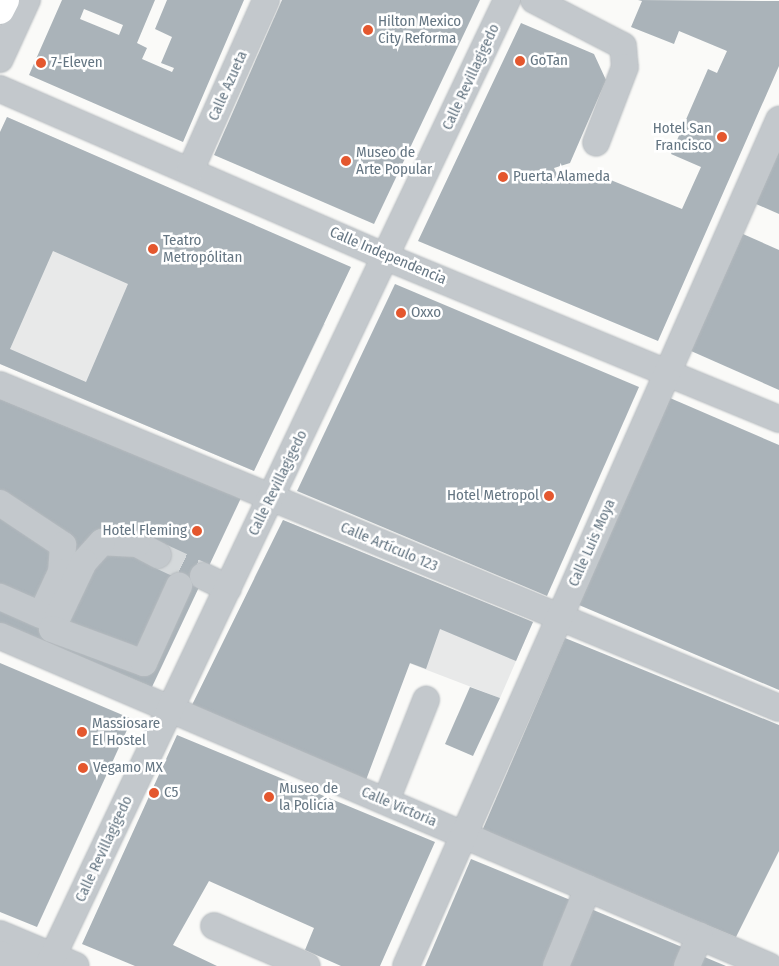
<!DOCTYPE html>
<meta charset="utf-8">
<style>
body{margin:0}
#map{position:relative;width:779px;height:966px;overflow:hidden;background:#fafaf8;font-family:"Fira Sans Condensed",sans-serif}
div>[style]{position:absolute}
.built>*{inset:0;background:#e8e9e9}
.building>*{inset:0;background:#aab3b9}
.minor-tunnel>*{height:26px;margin-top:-13px;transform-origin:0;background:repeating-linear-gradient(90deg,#d5d9db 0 26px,transparent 0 39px)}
.roads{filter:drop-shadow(0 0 1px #b5babe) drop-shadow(0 0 1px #b5babe)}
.minor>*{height:26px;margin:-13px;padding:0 13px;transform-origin:13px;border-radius:13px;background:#c3c8cc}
.major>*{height:28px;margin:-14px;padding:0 14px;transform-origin:14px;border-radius:14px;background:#fff}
.dots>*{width:14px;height:14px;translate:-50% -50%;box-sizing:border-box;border:2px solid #fff;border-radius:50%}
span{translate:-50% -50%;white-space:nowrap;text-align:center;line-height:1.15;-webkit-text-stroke:5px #fff;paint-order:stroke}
.poi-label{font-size:15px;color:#657683}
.left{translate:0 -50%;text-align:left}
.right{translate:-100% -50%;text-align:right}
.street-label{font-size:15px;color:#657683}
</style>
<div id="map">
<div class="built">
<i style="clip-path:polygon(7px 117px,102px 159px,229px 281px,325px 324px,254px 471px,0 364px,0 133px)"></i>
<i style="clip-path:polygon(283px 520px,533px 622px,500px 698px,312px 626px,321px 605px,254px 578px)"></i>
</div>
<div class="building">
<i style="clip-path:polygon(evenodd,62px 0,155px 0,137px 43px,147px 48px,142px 59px,172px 72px,174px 68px,161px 63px,172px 37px,155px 29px,167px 0,244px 0,183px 142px,29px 75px,62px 0,84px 9px,123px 25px,119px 35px,80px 19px,84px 9px)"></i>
<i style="clip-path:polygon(282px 0,480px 0,374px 224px,214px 155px)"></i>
<i style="clip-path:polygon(638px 0,779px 1px,779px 66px,658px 341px,418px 241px,521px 23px,594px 54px,606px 80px,570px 163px,554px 168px,561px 183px,591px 172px,682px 209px,701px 167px,671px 154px,708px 69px,717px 73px,727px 51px,679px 31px,674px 44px,631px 27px,642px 1px)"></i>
<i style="clip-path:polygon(evenodd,7px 117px,351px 267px,254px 471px,0 364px,0 132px,7px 117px,53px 251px,128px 284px,86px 382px,10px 349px,53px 251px)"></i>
<i style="clip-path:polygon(779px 151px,779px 214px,756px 204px)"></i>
<i style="clip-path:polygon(743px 234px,779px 250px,779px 390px,691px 351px)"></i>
<i style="clip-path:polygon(395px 284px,639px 387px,547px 596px,297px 491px)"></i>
<i style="clip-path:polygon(670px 398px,779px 445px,779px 690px,579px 605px)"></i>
<i style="clip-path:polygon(0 399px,241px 498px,152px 687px,0 624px)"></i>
<i style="clip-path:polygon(283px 520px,533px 622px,516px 661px,440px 629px,426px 669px,410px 663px,366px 780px,191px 707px)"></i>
<i style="clip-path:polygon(565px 638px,779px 725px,779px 851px,736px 937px,482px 831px)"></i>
<i style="clip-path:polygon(0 663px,132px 719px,37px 927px,0 912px)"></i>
<i style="clip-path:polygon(470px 687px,500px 698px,473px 756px,445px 744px)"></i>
<i style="clip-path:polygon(177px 735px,435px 842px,380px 966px,341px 966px,305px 950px,314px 928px,209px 881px,173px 945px,217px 966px,135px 966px,82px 944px)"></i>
<i style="clip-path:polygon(471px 859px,580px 904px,554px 966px,425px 966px)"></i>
<i style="clip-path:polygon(591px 909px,682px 947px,675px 966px,567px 966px)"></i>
<i style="clip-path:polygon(695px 953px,726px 966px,689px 966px)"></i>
</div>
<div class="minor-tunnel">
<i style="left:158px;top:555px;width:50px;rotate:25deg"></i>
</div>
<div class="roads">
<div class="minor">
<i style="left:534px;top:0;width:100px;rotate:27.3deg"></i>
<i style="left:623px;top:46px;width:21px;rotate:85deg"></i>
<i style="left:625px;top:67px;width:81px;rotate:110.9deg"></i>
<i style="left:0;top:59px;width:65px;rotate:-65.4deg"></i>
<i style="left:0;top:89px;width:421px;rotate:23.5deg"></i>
<i style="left:386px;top:257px;width:425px;rotate:22.4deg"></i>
<i style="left:190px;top:171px;width:187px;rotate:-66deg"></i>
<i style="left:0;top:385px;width:843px;rotate:22.52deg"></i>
<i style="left:0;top:503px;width:76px;rotate:33.7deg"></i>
<i style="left:63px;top:545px;width:27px;rotate:94deg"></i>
<i style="left:61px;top:572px;width:47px;rotate:114.9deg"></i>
<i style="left:41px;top:615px;width:45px;rotate:-156.3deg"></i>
<i style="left:158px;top:555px;width:24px;rotate:-152deg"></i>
<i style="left:137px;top:544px;width:35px;rotate:-177deg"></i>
<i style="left:102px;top:542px;width:27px;rotate:132deg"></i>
<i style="left:84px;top:562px;width:74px;rotate:115.5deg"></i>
<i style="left:52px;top:629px;width:98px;rotate:20.3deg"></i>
<i style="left:144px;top:663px;width:85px;rotate:-65.6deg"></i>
<i style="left:203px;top:576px;width:28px;rotate:26deg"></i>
<i style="left:0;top:636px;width:837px;rotate:23.23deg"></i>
<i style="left:386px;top:801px;width:109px;rotate:-68.4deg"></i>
<i style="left:214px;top:926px;width:101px;rotate:23.3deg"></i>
<i style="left:0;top:934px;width:82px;rotate:22.8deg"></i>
<i style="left:0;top:954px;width:31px;rotate:22deg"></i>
<i style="left:48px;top:966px;width:1070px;rotate:-64.59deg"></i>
<i style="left:406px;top:966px;width:925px;rotate:-66.21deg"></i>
<i style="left:556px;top:966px;width:84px;rotate:-67.7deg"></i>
<i style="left:687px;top:966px;width:33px;rotate:-67deg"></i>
</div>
<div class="major">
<i style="left:0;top:10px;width:11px;rotate:-63deg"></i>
</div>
</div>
<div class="dots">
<i style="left:368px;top:30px;background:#e4572e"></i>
<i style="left:520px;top:61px;background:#e4572e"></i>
<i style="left:41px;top:63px;background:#e4572e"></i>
<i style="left:722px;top:137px;background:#e4572e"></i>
<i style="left:346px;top:161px;background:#e4572e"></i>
<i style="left:503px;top:177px;background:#e4572e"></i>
<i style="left:153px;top:249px;background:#e4572e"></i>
<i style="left:401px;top:313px;background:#e4572e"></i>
<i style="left:549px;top:496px;background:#e4572e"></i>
<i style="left:197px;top:531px;background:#e4572e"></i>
<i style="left:82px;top:732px;background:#e4572e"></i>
<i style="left:83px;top:768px;background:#e4572e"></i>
<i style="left:154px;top:793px;background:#e4572e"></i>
<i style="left:269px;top:797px;background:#e4572e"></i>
</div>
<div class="poi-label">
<span class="left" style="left:378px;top:30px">Hilton Mexico<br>City Reforma</span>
<span class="left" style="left:530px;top:61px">GoTan</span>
<span class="left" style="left:51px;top:63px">7-Eleven</span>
<span class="right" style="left:712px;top:137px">Hotel San<br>Francisco</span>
<span class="left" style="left:356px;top:161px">Museo de<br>Arte Popular</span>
<span class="left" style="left:513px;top:177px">Puerta Alameda</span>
<span class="left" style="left:163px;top:249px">Teatro<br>Metropólitan</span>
<span class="left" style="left:411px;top:313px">Oxxo</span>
<span class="right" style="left:539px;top:496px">Hotel Metropol</span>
<span class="right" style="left:187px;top:531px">Hotel Fleming</span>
<span class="left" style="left:92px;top:732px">Massiosare<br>El Hostel</span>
<span class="left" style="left:93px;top:768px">Vegamo MX</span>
<span class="left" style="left:279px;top:797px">Museo de<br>la Policía</span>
<span class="left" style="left:164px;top:793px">C5</span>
</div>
<div class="street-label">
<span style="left:471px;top:77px;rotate:-65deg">Calle Revillagigedo</span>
<span style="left:228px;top:86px;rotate:-66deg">Calle Azueta</span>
<span style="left:388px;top:256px;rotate:23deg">Calle Independencia</span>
<span style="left:278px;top:483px;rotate:-64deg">Calle Revillagigedo</span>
<span style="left:592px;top:543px;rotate:-66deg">Calle Luis Moya</span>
<span style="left:389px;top:547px;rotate:23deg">Calle Artículo 123</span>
<span style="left:399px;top:807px;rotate:23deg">Calle Victoria</span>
<span style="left:104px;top:849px;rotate:-65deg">Calle Revillagigedo</span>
</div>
</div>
